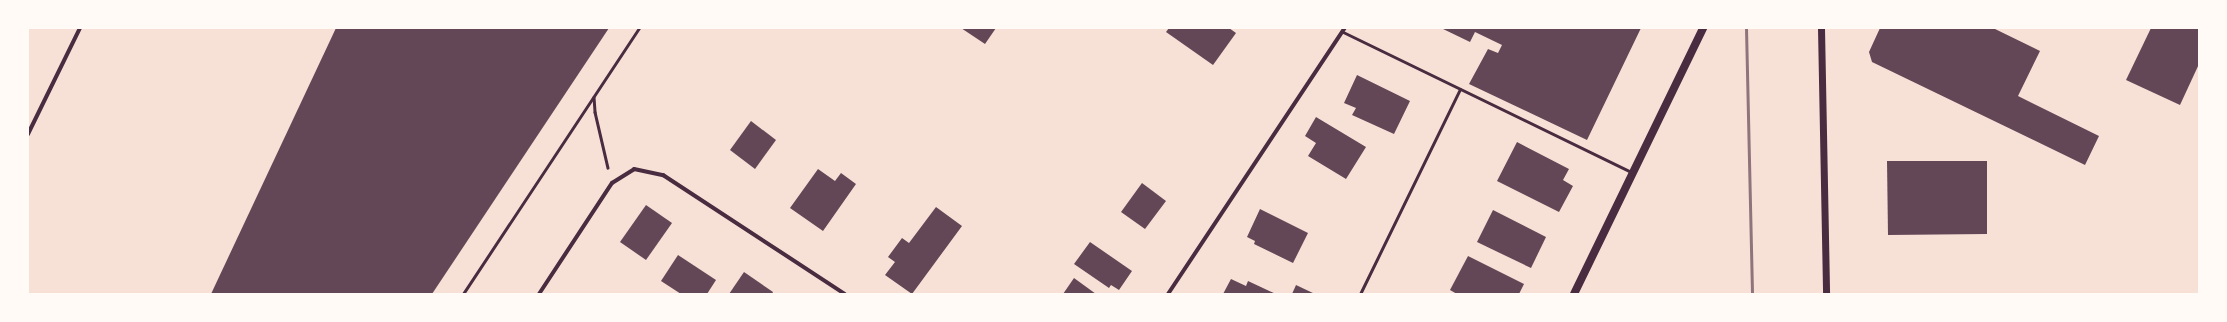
<!DOCTYPE html>
<style>
body{margin:0}
#map{position:relative;width:2227px;height:322px;overflow:hidden;background:#f7e1d7;font-family:"Nunito Sans",sans-serif}
div>[style]{position:absolute}
.building>*{inset:0;background:#644757}
.path>*{height:2.5px;margin:-1.25px;padding:0 1.25px;transform-origin:1.25px;border-radius:1.25px;background:#4a2c40}
.service>*{height:3px;margin:-1.5px;padding:0 1.5px;transform-origin:1.5px;border-radius:1.5px;background:#4a2c40}
.minor>*{height:4px;margin:-2px;padding:0 2px;transform-origin:2px;border-radius:2px;background:#4a2c40}
.tertiary>*{height:7px;margin:-3.5px;padding:0 3.5px;transform-origin:3.5px;border-radius:3.5px;background:#4a2c40}
.secondary>*{height:8px;margin:-4px;padding:0 4px;transform-origin:4px;border-radius:4px;background:#4a2c40}
.rail>*{height:3px;margin:-1.5px;padding:0 1.5px;transform-origin:1.5px;border-radius:1.5px;background:#8f747c}
span{translate:-50% -50%;white-space:nowrap;text-align:center;line-height:1.15;-webkit-text-stroke:4px #fffaf5;paint-order:stroke}
.frame{position:absolute;inset:0;border:29px solid #fffaf5;pointer-events:none}
</style>
<div id="map">
<div class="building">
<i style="clip-path:polygon(336px 28px,609px 28px,432px 294px,211px 294px)"></i>
<i style="clip-path:polygon(961px 28px,996px 28px,985px 44px)"></i>
<i style="clip-path:polygon(1169px 28px,1229px 28px,1236px 33px,1213px 65px,1166px 32px)"></i>
<i style="clip-path:polygon(1441px 28px,1641px 28px,1587px 140px,1469px 84px,1488px 49px,1498px 53px,1502px 45px,1475px 32px,1470px 42px)"></i>
<i style="clip-path:polygon(1880px 28px,1993px 28px,2040px 51px,2018px 96px,2099px 136px,2085px 165px,1872px 62px,1869px 52px)"></i>
<i style="clip-path:polygon(2151px 28px,2199px 28px,2199px 64px,2180px 105px,2126px 80px)"></i>
<i style="clip-path:polygon(1357px 75px,1410px 101px,1394px 134px,1352px 115px,1356px 108px,1344px 103px)"></i>
<i style="clip-path:polygon(1316px 117px,1366px 147px,1346px 179px,1308px 156px,1316px 143px,1305px 136px)"></i>
<i style="clip-path:polygon(751px 121px,776px 140px,755px 169px,730px 150px)"></i>
<i style="clip-path:polygon(1517px 142px,1569px 169px,1563px 180px,1573px 186px,1559px 212px,1497px 181px)"></i>
<i style="clip-path:polygon(1887px 161px,1987px 161px,1987px 234px,1888px 235px)"></i>
<i style="clip-path:polygon(818px 169px,835px 181px,841px 173px,856px 184px,823px 231px,790px 208px)"></i>
<i style="clip-path:polygon(1142px 183px,1166px 201px,1145px 229px,1121px 212px)"></i>
<i style="clip-path:polygon(646px 205px,672px 223px,646px 260px,620px 242px)"></i>
<i style="clip-path:polygon(936px 207px,962px 226px,912px 294px,885px 275px,895px 262px,888px 257px,902px 238px,909px 243px)"></i>
<i style="clip-path:polygon(1260px 209px,1308px 233px,1293px 263px,1254px 244px,1255px 241px,1247px 237px)"></i>
<i style="clip-path:polygon(1493px 210px,1546px 237px,1531px 268px,1477px 242px)"></i>
<i style="clip-path:polygon(1090px 242px,1132px 271px,1119px 290px,1111px 285px,1109px 288px,1074px 264px)"></i>
<i style="clip-path:polygon(678px 255px,716px 280px,707px 294px,681px 294px,661px 281px)"></i>
<i style="clip-path:polygon(1468px 256px,1524px 284px,1519px 294px,1457px 294px,1450px 290px)"></i>
<i style="clip-path:polygon(744px 272px,773px 292px,772px 294px,729px 294px)"></i>
<i style="clip-path:polygon(1074px 278px,1096px 294px,1063px 294px)"></i>
<i style="clip-path:polygon(1231px 279px,1246px 286px,1248px 281px,1276px 294px,1223px 294px)"></i>
<i style="clip-path:polygon(1296px 285px,1315px 294px,1292px 294px)"></i>
</div>
<div class="path">
<i style="left:594px;top:97px;width:15px;rotate:86deg"></i>
<i style="left:595px;top:112px;width:57px;rotate:76.9deg"></i>
<i style="left:463px;top:294px;width:319px;rotate:-56.5deg"></i>
</div>
<div class="service">
<i style="left:1343px;top:32px;width:320px;rotate:25.9deg"></i>
<i style="left:1360px;top:294px;width:228px;rotate:-64deg"></i>
</div>
<div class="minor">
<i style="left:28px;top:134px;width:118px;rotate:-63.9deg"></i>
<i style="left:539px;top:294px;width:133px;rotate:-56.7deg"></i>
<i style="left:612px;top:183px;width:26px;rotate:-32deg"></i>
<i style="left:634px;top:169px;width:30px;rotate:12deg"></i>
<i style="left:663px;top:175px;width:217px;rotate:33.2deg"></i>
<i style="left:1168px;top:294px;width:320px;rotate:-56.4deg"></i>
</div>
<div class="tertiary">
<i style="left:1821px;top:28px;width:266px;rotate:88.9deg"></i>
</div>
<div class="secondary">
<i style="left:1574px;top:294px;width:296px;rotate:-64.1deg"></i>
</div>
<div class="rail">
<i style="left:1746px;top:28px;width:266px;rotate:88.7deg"></i>
</div>
<div class="frame"></div>
</div>
